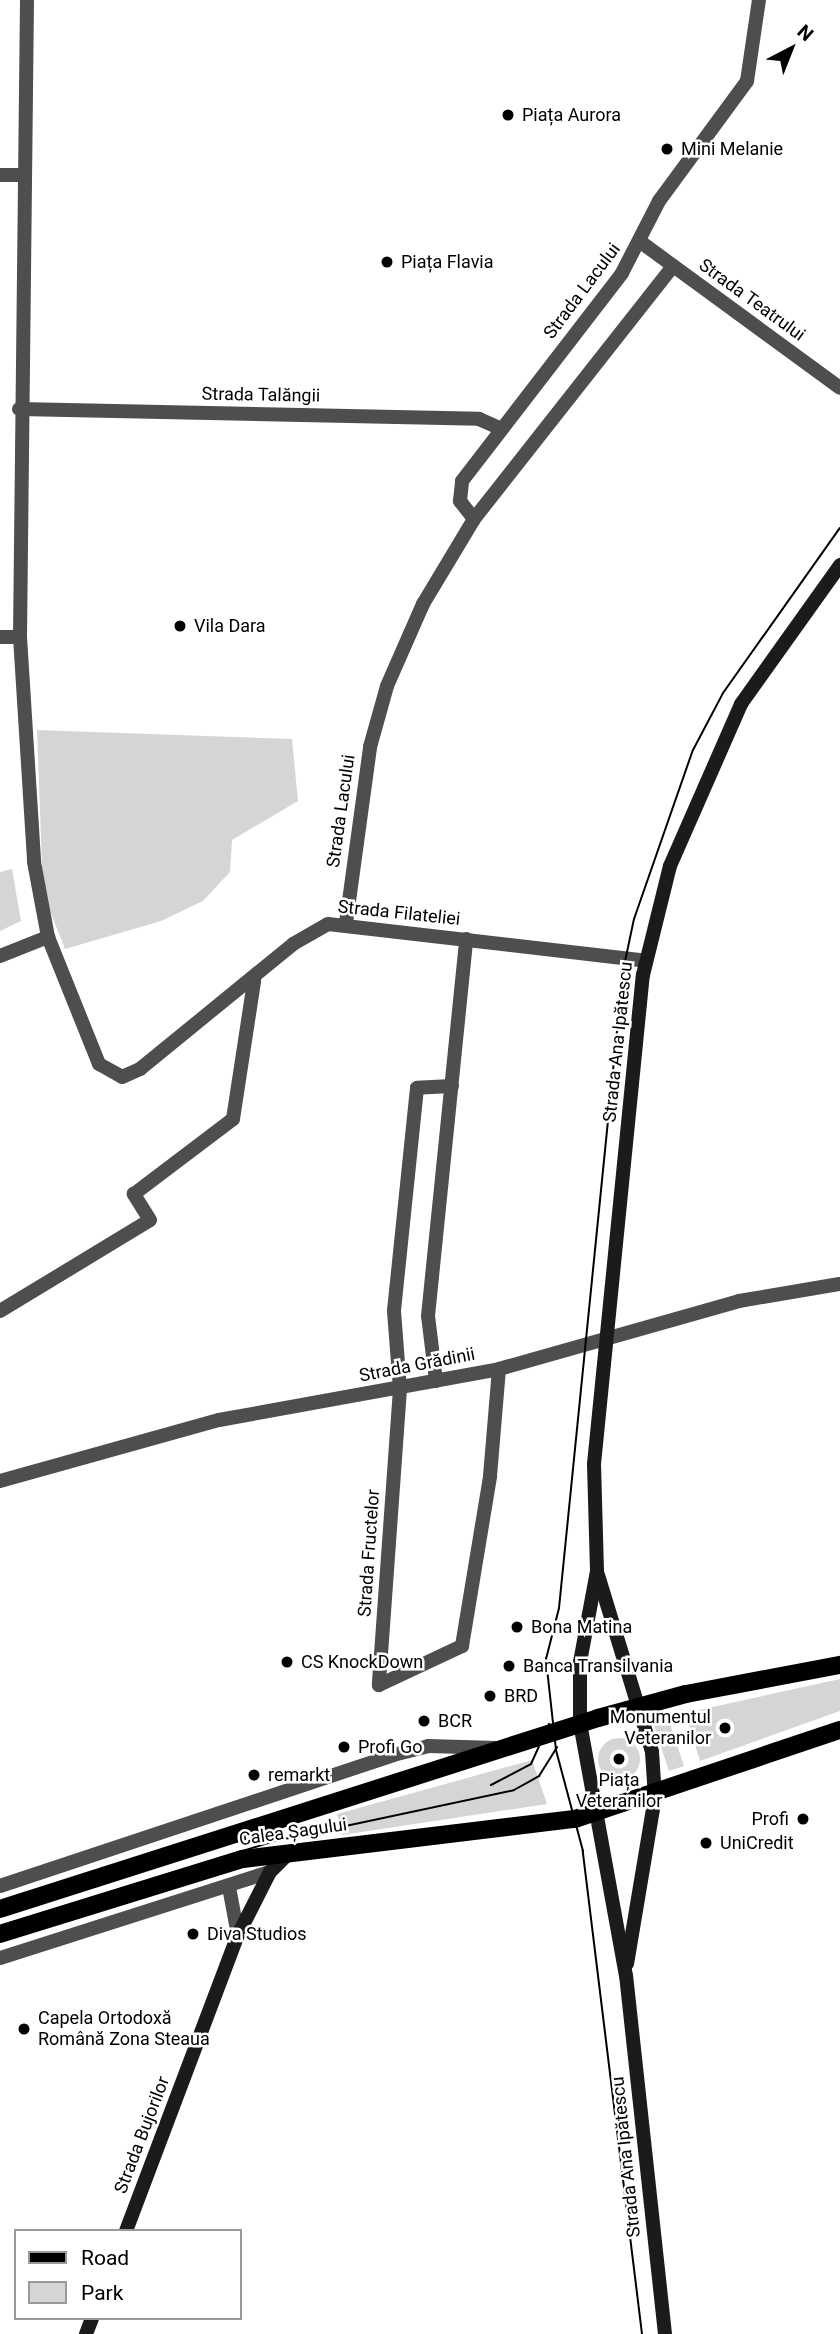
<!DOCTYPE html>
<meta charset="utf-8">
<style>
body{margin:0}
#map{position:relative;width:840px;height:2334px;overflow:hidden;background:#fff;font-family:Roboto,sans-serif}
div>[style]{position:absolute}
.green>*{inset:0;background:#d5d5d5}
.round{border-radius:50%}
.street>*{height:14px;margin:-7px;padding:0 7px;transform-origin:7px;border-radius:7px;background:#4e4e4e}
.secondary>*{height:14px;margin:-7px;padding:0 7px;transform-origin:7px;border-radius:7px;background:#1b1b1b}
.primary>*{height:18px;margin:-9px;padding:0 9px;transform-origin:9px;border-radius:9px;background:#000}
.tram>*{height:2px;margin:-1px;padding:0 1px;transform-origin:1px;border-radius:1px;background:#000}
.dots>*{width:19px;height:19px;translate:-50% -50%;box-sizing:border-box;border:4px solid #fff;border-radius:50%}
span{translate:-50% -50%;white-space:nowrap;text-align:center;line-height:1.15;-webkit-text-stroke:5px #fff;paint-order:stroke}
.poi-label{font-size:18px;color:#000}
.left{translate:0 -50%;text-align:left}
.right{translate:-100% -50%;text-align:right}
.street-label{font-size:18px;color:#000}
.legend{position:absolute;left:14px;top:2229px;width:228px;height:91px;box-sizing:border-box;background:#fff;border:2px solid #999;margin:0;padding:9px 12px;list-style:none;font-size:21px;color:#000}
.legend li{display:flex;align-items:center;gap:14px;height:35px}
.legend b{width:35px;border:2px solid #999}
.north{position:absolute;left:756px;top:14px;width:70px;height:70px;-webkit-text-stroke:5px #fff;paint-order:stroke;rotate:42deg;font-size:19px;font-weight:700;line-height:28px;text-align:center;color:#000}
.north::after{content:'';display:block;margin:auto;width:24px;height:32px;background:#000;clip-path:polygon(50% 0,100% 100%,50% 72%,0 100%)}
</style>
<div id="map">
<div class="green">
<i style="clip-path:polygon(37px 730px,292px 739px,298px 801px,232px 840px,230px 872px,203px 901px,161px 921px,65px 949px,43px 893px)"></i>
<i style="clip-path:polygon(12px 869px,21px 921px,0 931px,0 872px)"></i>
<i style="clip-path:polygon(840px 1679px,840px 1711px,700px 1761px,685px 1713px)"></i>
<i style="clip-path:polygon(668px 1718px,684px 1766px,669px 1771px,653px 1723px)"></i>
<i class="round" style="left:598px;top:1738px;width:42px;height:42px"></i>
<i style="clip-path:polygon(532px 1760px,547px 1804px,342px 1835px,337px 1814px)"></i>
</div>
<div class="street">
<i style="left:27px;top:0;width:637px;rotate:90.63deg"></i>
<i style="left:20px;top:637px;width:225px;rotate:86.4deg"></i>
<i style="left:34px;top:862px;width:76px;rotate:79.4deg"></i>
<i style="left:48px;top:937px;width:137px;rotate:68.1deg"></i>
<i style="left:99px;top:1064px;width:26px;rotate:29deg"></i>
<i style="left:122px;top:1077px;width:20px;rotate:-24deg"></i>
<i style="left:140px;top:1069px;width:198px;rotate:-39.2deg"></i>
<i style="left:293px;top:944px;width:40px;rotate:-29.7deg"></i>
<i style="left:328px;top:924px;width:320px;rotate:6.6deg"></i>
<i style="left:0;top:175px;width:24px"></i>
<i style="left:642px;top:243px;width:245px;rotate:36.2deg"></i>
<i style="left:19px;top:409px;width:460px;rotate:1.2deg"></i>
<i style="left:479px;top:419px;width:22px;rotate:24deg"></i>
<i style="left:474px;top:519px;width:23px;rotate:-128deg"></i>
<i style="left:460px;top:501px;width:20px;rotate:-84deg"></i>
<i style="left:462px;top:481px;width:262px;rotate:-52.4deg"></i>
<i style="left:622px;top:273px;width:81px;rotate:-62.8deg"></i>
<i style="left:659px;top:201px;width:149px;rotate:-53.7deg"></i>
<i style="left:747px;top:81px;width:82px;rotate:-81.6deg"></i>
<i style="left:0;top:637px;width:20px"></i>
<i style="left:346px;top:923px;width:178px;rotate:-82.2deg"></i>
<i style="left:370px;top:747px;width:63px;rotate:-74.4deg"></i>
<i style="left:387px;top:686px;width:90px;rotate:-66.3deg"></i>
<i style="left:423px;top:604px;width:99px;rotate:-59deg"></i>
<i style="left:474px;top:519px;width:322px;rotate:-51.8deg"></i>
<i style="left:0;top:956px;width:52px;rotate:-21.6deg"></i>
<i style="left:452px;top:1086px;width:35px;rotate:177deg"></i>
<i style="left:417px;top:1088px;width:224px;rotate:95.9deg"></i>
<i style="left:394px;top:1311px;width:78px;rotate:85.6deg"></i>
<i style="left:400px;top:1389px;width:297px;rotate:94.1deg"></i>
<i style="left:379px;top:1685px;width:92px;rotate:-25.2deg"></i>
<i style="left:462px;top:1646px;width:172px;rotate:-80.6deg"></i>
<i style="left:490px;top:1476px;width:107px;rotate:-85.2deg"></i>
<i style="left:0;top:1311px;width:175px;rotate:-31.2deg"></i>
<i style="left:150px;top:1220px;width:31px;rotate:-122deg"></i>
<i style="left:134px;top:1194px;width:124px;rotate:-37.1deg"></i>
<i style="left:233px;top:1119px;width:140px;rotate:-81.3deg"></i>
<i style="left:436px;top:1381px;width:65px;rotate:-97deg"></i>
<i style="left:428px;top:1316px;width:379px;rotate:-84.2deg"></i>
<i style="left:0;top:1481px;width:227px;rotate:-15.6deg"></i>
<i style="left:219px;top:1420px;width:285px;rotate:-10.3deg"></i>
<i style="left:499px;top:1369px;width:249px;rotate:-15.8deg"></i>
<i style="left:739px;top:1301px;width:102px;rotate:-9.6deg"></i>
<i style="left:0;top:1886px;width:414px;rotate:-18.4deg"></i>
<i style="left:393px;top:1755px;width:36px;rotate:-14deg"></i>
<i style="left:428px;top:1746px;width:69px;rotate:1.7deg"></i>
<i style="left:229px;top:1887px;width:49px;rotate:79.4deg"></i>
<i style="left:0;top:1958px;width:283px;rotate:-17.7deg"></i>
</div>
<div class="secondary">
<i style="left:598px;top:1575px;width:185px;rotate:73deg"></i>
<i style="left:652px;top:1752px;width:45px;rotate:86.2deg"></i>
<i style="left:655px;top:1797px;width:169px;rotate:99.5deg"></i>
<i style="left:126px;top:2231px;width:316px;rotate:-69.3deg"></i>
<i style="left:238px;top:1935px;width:71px;rotate:-63.1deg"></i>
<i style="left:270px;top:1872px;width:28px;rotate:-45deg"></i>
<i style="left:86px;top:2334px;width:17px;rotate:-69deg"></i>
<i style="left:665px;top:2334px;width:360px;rotate:-96.2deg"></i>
<i style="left:626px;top:1976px;width:256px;rotate:-100.3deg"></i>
<i style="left:580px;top:1724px;width:62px;rotate:-90deg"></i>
<i style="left:580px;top:1662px;width:93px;rotate:-79.4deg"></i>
<i style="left:597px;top:1571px;width:107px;rotate:-91.6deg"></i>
<i style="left:594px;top:1464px;width:100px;rotate:-84.3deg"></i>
<i style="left:604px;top:1364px;width:391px;rotate:-84.3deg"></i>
<i style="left:643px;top:975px;width:112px;rotate:-76.1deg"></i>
<i style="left:670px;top:866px;width:177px;rotate:-66.3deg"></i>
<i style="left:741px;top:704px;width:171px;rotate:-54.5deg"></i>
</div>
<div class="primary">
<i style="left:0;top:1909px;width:628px;rotate:-17.71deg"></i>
<i style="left:598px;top:1718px;width:91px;rotate:-15.3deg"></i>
<i style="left:686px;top:1694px;width:157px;rotate:-10.7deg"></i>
<i style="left:0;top:1934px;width:254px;rotate:-17.2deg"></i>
<i style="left:243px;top:1859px;width:334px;rotate:-6.9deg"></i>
<i style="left:575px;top:1819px;width:280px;rotate:-18.6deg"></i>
</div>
<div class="tram">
<i style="left:491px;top:1785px;width:45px;rotate:-27.7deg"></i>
<i style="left:531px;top:1764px;width:44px;rotate:-65.8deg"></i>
<i style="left:0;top:1926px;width:288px;rotate:-17.2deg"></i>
<i style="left:275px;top:1841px;width:244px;rotate:-12deg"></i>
<i style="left:514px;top:1790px;width:29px;rotate:-29deg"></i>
<i style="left:539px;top:1776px;width:34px;rotate:-58deg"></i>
<i style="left:642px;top:2334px;width:487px;rotate:-97deg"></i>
<i style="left:583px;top:1851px;width:105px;rotate:-105deg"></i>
<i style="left:556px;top:1750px;width:92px;rotate:-96.3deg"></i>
<i style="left:546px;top:1659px;width:53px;rotate:-75.7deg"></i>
<i style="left:559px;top:1608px;width:640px;rotate:-84.26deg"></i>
<i style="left:623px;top:971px;width:53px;rotate:-78.1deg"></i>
<i style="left:634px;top:919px;width:179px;rotate:-70.8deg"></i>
<i style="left:693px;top:750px;width:64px;rotate:-62.2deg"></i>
<i style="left:723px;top:693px;width:202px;rotate:-54.7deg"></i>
</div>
<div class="dots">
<i style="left:508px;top:115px;background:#000"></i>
<i style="left:667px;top:149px;background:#000"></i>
<i style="left:387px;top:262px;background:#000"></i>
<i style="left:180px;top:626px;background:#000"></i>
<i style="left:517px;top:1627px;background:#000"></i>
<i style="left:287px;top:1662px;background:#000"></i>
<i style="left:509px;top:1666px;background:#000"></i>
<i style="left:490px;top:1696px;background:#000"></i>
<i style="left:424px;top:1721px;background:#000"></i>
<i style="left:725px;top:1728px;background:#000"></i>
<i style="left:344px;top:1747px;background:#000"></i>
<i style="left:619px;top:1759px;background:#000"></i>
<i style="left:254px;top:1775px;background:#000"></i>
<i style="left:803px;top:1819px;background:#000"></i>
<i style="left:706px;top:1843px;background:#000"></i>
<i style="left:193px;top:1934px;background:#000"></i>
<i style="left:24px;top:2029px;background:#000"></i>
</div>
<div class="poi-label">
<span class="left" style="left:522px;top:115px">Piața Aurora</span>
<span class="left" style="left:681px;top:149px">Mini Melanie</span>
<span class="left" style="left:401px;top:262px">Piața Flavia</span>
<span class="left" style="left:194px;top:626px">Vila Dara</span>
<span class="left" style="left:531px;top:1627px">Bona Matina</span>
<span class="left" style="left:301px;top:1662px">CS KnockDown</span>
<span class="left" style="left:523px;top:1666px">Banca Transilvania</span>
<span class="left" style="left:504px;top:1696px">BRD</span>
<span class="right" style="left:711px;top:1728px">Monumentul<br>Veteranilor</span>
<span class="left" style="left:438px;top:1721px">BCR</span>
<span class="left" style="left:358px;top:1747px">Profi Go</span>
<span class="left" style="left:268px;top:1775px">remarkt</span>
<span style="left:619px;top:1791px">Piața<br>Veteranilor</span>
<span class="right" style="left:789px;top:1819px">Profi</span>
<span class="left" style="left:720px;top:1843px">UniCredit</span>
<span class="left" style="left:207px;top:1934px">Diva Studios</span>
<span class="left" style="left:38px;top:2029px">Capela Ortodoxă<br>Română Zona Steaua</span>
</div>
<div class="street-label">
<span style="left:582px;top:291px;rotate:-53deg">Strada Lacului</span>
<span style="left:752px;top:300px;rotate:36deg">Strada Teatrului</span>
<span style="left:261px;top:395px;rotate:1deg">Strada Talăngii</span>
<span style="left:341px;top:811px;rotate:-82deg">Strada Lacului</span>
<span style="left:399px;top:913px;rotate:6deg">Strada Filateliei</span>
<span style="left:618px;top:1042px;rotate:-84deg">Strada Ana Ipătescu</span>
<span style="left:417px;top:1365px;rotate:-11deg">Strada Grădinii</span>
<span style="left:369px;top:1553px;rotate:-86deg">Strada Fructelor</span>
<span style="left:293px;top:1832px;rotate:-8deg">Calea Șagului</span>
<span style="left:142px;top:2135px;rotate:-69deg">Strada Bujorilor</span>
<span style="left:626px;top:2157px;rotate:-96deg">Strada Ana Ipătescu</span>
</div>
<ul class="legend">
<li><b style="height:9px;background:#000"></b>Road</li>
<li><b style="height:19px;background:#d5d5d5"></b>Park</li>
</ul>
<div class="north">N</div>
</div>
